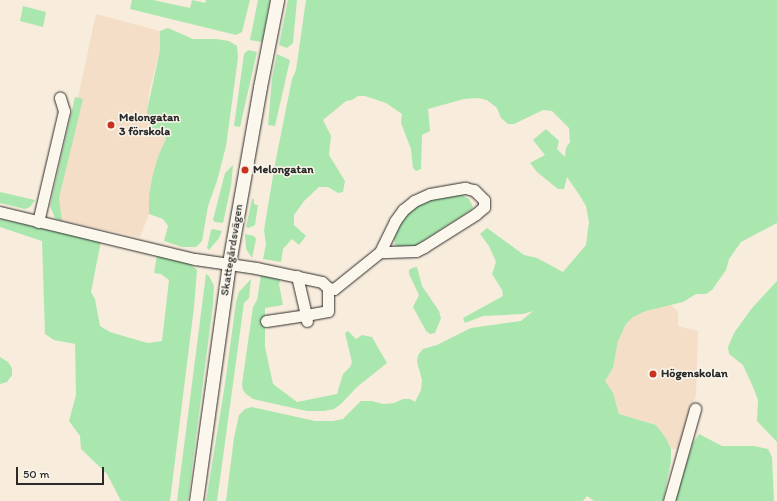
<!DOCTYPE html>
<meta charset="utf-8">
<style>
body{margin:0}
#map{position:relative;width:777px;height:501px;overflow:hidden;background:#f8ecdc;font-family:Itim,sans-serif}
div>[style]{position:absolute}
.built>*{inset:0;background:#f4dec8}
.green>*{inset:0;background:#a9e7ae}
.roads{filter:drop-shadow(0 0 1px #2b2b2b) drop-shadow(0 0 1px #2b2b2b)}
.minor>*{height:11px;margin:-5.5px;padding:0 5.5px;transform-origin:5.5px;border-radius:5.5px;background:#fbf7ec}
.tertiary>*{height:13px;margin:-6.5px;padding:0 6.5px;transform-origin:6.5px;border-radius:6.5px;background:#fbf7ec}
.dots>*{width:11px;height:11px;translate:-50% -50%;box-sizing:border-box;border:2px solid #fbf7ec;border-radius:50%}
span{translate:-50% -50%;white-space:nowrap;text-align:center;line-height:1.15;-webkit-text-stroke:3px #fbf7ec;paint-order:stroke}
.poi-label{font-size:12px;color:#2b2b2b;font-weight:700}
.left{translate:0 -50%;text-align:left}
.street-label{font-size:12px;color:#2b2b2b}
.scale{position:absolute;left:16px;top:467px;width:88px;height:18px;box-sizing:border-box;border:2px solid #2b2b2b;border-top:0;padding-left:5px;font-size:12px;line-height:14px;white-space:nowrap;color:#2b2b2b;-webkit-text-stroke:3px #fbf7ec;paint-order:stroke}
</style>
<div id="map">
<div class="built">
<i style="clip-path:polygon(96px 14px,160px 31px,160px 50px,149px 93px,147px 120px,153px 129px,163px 132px,166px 139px,159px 154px,149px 195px,149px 214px,140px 237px,62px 221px,54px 208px)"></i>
<i style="clip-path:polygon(670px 305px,678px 311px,678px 326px,698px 331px,696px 394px,680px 449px,671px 449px,666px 438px,656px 425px,619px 414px,617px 405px,605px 381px,613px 368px,618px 341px,626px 324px,633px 317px,646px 311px)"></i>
</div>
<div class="green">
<i style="clip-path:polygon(132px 0,153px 0,190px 8px,192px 0,205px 3px,206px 0,250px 0,242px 32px,236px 35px,130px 9px)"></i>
<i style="clip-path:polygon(258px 0,270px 0,262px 42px,250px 40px)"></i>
<i style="clip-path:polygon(288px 0,297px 0,293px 43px,287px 48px,279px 45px)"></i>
<i style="clip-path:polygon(306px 0,777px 0,777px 223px,741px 242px,729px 259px,726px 270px,712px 290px,706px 294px,696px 294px,683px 302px,646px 311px,633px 317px,626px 324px,618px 341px,613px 368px,605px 381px,613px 393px,619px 414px,656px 425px,666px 438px,671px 449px,671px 461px,663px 501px,594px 501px,587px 496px,583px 501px,226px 501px,234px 438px,239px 415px,245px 409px,252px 407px,315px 421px,333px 421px,343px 419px,361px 401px,372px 401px,383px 404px,394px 403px,403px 399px,410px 399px,415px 402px,421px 390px,422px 380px,417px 362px,418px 355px,423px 349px,437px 345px,471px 328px,521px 321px,533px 311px,523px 314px,483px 316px,465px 323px,463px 318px,503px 296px,502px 290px,492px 274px,496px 262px,489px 246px,480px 234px,487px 228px,524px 255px,537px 258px,563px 272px,586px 245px,589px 222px,586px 206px,580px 196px,567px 177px,564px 189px,558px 189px,537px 172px,530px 163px,545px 155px,533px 140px,546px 129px,559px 141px,557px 149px,565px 157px,566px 148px,570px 142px,569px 128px,552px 111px,543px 110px,514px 124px,508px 124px,501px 118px,497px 108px,487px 100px,478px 98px,464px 99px,428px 109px,430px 131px,422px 135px,421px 169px,416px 171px,413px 168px,411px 149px,401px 123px,402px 114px,386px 103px,365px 96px,358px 96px,352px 100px,346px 101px,323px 120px,331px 136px,329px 155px,345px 181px,343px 192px,338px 193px,328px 187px,319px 187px,304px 201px,294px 215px,294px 225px,306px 236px,299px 245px,292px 239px,283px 249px,281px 262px,263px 259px,266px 244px,264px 230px,275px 164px,292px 79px,296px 70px)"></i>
<i style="clip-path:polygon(23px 6px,46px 12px,43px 27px,20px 21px)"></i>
<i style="clip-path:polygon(168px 28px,193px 39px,216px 39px,229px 41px,237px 46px,238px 58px,226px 146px,217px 181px,208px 206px,202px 241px,196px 247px,182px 247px,164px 241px,168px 226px,163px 219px,149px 214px,149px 195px,153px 174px,159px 154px,166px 139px,163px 132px,153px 129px,147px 120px,147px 111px,160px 50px,160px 31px)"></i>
<i style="clip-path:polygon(248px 50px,257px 52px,240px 127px,234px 126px,244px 54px)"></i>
<i style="clip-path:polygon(277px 54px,290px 60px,275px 126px,268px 125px,272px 78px)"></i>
<i style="clip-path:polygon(75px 97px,83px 99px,59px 198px,62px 221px,55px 218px,50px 206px)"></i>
<i style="clip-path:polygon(233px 165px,231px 186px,223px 223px,215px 222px,213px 220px,225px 173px)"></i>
<i style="clip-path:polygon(0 192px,35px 200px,30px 207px,25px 209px,0 203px)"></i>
<i style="clip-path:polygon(462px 195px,469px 199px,473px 207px,471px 210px,415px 246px,397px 247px,395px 245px,394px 238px,398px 227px,409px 211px,417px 205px,442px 196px)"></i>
<i style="clip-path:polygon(252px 199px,254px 199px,254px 204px,258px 205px,255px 225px,249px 228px,246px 227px)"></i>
<i style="clip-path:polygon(0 219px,101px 241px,91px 292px,95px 299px,100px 326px,110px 332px,137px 340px,148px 343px,162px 341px,169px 280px,161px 274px,154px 273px,157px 255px,190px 264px,197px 270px,194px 307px,170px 501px,121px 501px,107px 474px,81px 449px,80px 436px,69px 421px,76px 395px,75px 344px,54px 340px,45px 334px,42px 241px,0 227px)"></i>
<i style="clip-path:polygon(213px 229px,222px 231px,219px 238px,209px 250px,207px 248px,211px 230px)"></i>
<i style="clip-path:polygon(245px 234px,254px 236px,256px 239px,252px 258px,246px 249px)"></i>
<i style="clip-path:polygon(417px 267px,422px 286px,439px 311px,441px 318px,435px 333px,430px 334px,426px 331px,413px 307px,419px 295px,409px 274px,409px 270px,412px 268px)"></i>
<i style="clip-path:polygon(206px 274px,209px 276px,214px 286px,213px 304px,188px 501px,177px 501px)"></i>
<i style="clip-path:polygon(261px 275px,281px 278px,279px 284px,283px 305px,265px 308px,265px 347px,273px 384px,297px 402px,337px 394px,343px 374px,350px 367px,352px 362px,345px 333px,348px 331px,356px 339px,362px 335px,372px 337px,387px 363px,357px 387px,341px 404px,334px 409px,324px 411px,307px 411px,284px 406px,253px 399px,246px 394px,243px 390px,242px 384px,253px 307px,257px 300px)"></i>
<i style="clip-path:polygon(251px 279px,249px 298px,244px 303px,217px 501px,206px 501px,225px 384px,236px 302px,239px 292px)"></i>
<i style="clip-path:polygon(777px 281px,777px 442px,757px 421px,758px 400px,753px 387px,743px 365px,729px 354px,728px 347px,734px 333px,752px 308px)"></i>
<i style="clip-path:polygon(0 357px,8px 362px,12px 368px,12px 375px,7px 382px,0 384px)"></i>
<i style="clip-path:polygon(699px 434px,722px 446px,754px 446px,768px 449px,772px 457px,774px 501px,674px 501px,693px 443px)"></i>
</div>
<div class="roads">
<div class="minor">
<i style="left:0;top:212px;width:201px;rotate:13.6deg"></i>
<i style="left:195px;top:259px;width:62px;rotate:8.4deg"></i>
<i style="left:256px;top:268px;width:67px;rotate:12deg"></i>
<i style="left:322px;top:282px;width:8px;rotate:45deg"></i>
<i style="left:328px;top:288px;width:6px;rotate:9deg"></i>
<i style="left:334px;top:289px;width:59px;rotate:-38.8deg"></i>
<i style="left:380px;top:252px;width:34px;rotate:-64deg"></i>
<i style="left:395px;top:221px;width:14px;rotate:-54deg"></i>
<i style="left:403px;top:210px;width:14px;rotate:-39deg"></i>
<i style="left:414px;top:201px;width:17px;rotate:-24deg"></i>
<i style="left:430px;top:194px;width:36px;rotate:-10deg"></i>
<i style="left:465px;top:188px;width:9px;rotate:13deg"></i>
<i style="left:474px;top:190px;width:14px;rotate:45deg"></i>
<i style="left:484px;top:200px;width:7px;rotate:90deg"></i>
<i style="left:484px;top:207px;width:11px;rotate:139deg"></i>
<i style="left:476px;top:214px;width:62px;rotate:147.6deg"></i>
<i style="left:424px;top:247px;width:9px;rotate:153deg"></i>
<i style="left:416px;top:251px;width:36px;rotate:178deg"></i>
<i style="left:38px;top:222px;width:114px;rotate:-76.8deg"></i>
<i style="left:64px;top:111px;width:14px;rotate:-107deg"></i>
<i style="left:297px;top:276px;width:40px;rotate:77deg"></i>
<i style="left:306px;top:315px;width:22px;rotate:-10deg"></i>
<i style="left:328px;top:311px;width:23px;rotate:-90deg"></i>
<i style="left:266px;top:321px;width:40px;rotate:-8.5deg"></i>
<i style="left:306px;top:315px;width:6px;rotate:81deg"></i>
<i style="left:669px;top:501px;width:96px;rotate:-74.2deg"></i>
</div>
<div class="tertiary">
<i style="left:196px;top:501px;width:240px;rotate:-82.1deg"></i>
<i style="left:229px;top:263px;width:179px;rotate:-80deg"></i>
<i style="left:260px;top:87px;width:89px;rotate:-78.9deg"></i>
</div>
</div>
<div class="dots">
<i style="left:111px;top:125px;background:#c8321e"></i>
<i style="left:245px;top:170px;background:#c8321e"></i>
<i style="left:653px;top:374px;background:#c8321e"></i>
</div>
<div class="poi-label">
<span class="left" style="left:119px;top:125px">Melongatan<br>3 förskola</span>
<span class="left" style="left:253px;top:170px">Melongatan</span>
<span class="left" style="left:661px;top:374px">Högenskolan</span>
</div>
<div class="street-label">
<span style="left:232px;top:250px;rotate:-81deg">Skattegårdsvägen</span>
</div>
<div class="scale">50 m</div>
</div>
